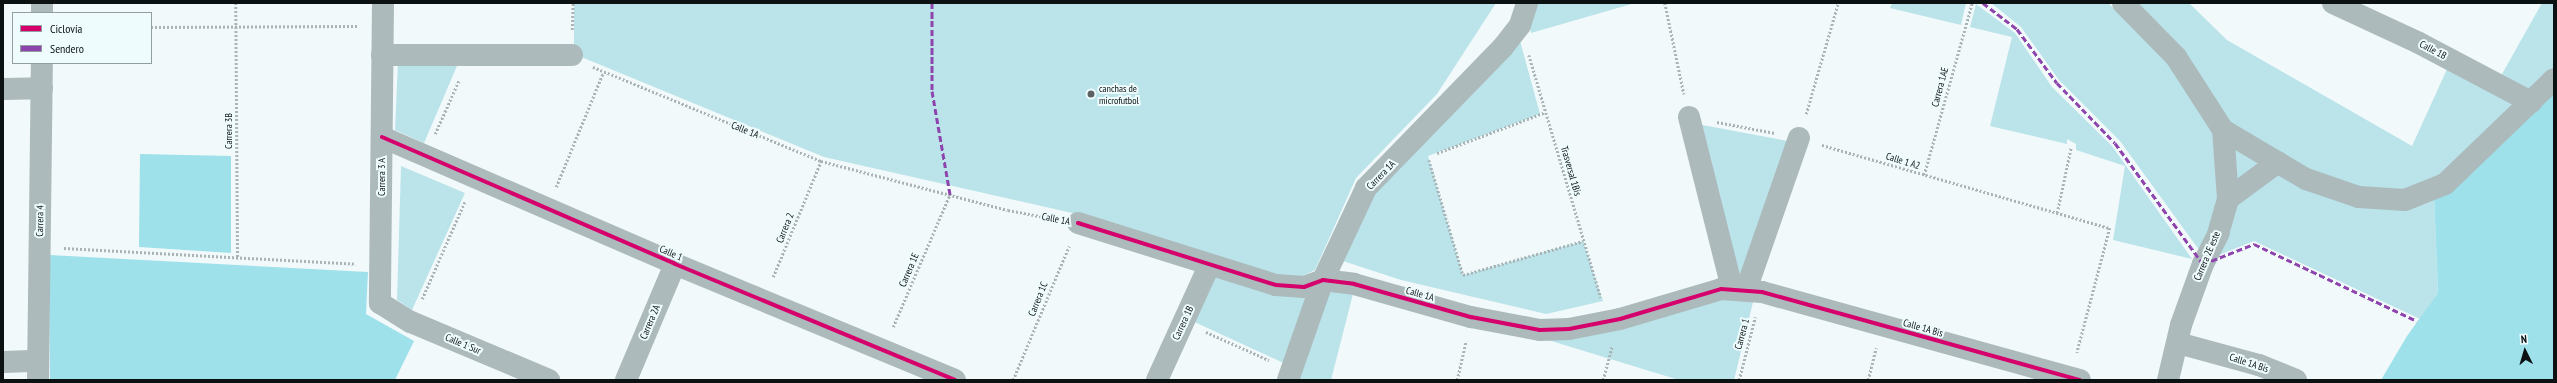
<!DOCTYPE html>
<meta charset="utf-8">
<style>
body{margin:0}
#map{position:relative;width:2557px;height:383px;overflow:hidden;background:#f2f9fa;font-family:"PT Sans Narrow",sans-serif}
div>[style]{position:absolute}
.green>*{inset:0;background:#bae4ea}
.forest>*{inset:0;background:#9ee1ea}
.path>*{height:2.5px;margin-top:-1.25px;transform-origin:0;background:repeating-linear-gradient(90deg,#aab4b6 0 2px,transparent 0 4px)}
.street>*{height:22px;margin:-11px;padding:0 11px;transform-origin:11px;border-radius:11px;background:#acbabc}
.quiet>*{height:3px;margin-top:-1.5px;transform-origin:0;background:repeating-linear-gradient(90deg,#8e44ad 0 6px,transparent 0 9px)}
.cycleway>*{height:4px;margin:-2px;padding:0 2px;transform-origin:2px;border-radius:2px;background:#d6006c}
.dots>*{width:11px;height:11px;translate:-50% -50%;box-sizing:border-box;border:2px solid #eefcfe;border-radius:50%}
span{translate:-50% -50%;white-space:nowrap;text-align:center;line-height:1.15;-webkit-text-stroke:4px #eefcfe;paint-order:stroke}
.street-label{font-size:10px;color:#0c1112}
.poi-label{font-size:10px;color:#0c1112}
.left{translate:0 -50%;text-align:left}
.frame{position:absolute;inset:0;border:4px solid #0c1112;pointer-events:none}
.legend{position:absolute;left:12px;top:12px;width:140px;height:52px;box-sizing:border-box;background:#eefcfe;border:1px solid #949ea0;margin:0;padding:5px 7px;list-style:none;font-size:12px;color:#0c1112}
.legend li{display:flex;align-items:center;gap:8px;height:20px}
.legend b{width:20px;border:1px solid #949ea0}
.north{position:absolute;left:2505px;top:331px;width:40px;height:40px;-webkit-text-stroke:3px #eefcfe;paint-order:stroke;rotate:355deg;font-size:11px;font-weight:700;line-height:16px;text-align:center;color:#0c1112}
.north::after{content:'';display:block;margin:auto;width:14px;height:18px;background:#0c1112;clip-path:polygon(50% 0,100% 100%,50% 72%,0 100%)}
</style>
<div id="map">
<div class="green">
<i style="clip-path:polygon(574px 3px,1496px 3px,1437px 94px,1356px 178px,1315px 270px,1290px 282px,1081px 215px,824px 157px,574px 54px)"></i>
<i style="clip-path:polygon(1534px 3px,1635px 3px,1531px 33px,1529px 22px)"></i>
<i style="clip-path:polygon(1892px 3px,1966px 3px,1961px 25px,1890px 8px)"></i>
<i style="clip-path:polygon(1991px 3px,2108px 3px,2168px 59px,2216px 129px,2221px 198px,2202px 254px,2120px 141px,2059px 80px,2021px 27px)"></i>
<i style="clip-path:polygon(2131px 3px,2189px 3px,2227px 40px,2412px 146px,2448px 67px,2520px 102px,2442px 179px,2404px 194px,2362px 193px,2309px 174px,2228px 127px)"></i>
<i style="clip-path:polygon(2542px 3px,2554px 3px,2554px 72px,2531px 94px,2502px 74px)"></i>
<i style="clip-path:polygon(1976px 4px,2015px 33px,2052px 87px,2112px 146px,2192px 259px,2113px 240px,2125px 166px,2076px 150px,2076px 144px,2067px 139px,2067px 144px,1990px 126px,2012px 37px,1970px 27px)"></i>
<i style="clip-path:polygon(1519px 37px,1540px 114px,1428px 156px,1463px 275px,1583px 241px,1603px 301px,1546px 314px,1401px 280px,1343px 261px,1370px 197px)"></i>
<i style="clip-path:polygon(460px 59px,424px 143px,395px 130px,398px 61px)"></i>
<i style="clip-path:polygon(1697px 124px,1788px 141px,1743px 286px)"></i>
<i style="clip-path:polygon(2226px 136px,2271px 163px,2232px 191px)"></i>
<i style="clip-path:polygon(401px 166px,465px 193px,412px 310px,397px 300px)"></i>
<i style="clip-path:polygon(2278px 166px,2303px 181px,2434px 195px,2438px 293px,2420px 319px,2254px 241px,2209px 259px,2230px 202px)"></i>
<i style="clip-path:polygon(1211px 271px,1317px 286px,1288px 365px,1188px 319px)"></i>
<i style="clip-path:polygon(1326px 288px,1354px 290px,1331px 380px,1294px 380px)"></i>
<i style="clip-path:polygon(1712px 297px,1754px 298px,1734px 380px,1679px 380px,1548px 340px)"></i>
</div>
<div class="forest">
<i style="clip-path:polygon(2554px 81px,2554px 380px,2381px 380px,2407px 336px,2438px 293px,2434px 195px)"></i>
<i style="clip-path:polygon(140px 154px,231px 156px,231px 253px,139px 247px)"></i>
<i style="clip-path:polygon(49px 255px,368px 272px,366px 314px,414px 341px,395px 380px,50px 380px)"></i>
</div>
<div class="path">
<i style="left:236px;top:3px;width:256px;rotate:89.6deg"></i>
<i style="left:1665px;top:3px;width:93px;rotate:78.2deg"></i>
<i style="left:151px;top:27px;width:207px;rotate:-0.3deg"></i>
<i style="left:572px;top:30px;width:27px;rotate:-88deg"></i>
<i style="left:1529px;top:55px;width:253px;rotate:73.5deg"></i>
<i style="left:593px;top:67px;width:247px;rotate:22.4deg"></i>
<i style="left:821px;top:161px;width:193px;rotate:14.7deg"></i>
<i style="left:1008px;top:210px;width:47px;rotate:11.1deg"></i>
<i style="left:1806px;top:114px;width:116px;rotate:-73.9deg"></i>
<i style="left:1717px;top:122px;width:59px;rotate:10.7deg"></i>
<i style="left:435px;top:134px;width:59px;rotate:-66deg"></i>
<i style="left:1822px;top:145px;width:300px;rotate:16.1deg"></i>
<i style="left:2110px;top:228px;width:129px;rotate:104.8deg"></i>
<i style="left:1437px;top:153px;width:116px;rotate:-20.6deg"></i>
<i style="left:1429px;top:160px;width:120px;rotate:73.5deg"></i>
<i style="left:1463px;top:275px;width:125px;rotate:-15.8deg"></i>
<i style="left:1924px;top:175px;width:179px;rotate:-74.4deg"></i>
<i style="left:556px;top:187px;width:123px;rotate:-67.6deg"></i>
<i style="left:2057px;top:213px;width:67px;rotate:-78deg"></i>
<i style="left:64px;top:248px;width:292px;rotate:3.1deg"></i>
<i style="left:773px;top:277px;width:126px;rotate:-67.5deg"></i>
<i style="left:422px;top:299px;width:107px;rotate:-66.3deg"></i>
<i style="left:893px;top:327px;width:145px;rotate:-66.8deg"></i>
<i style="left:1206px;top:332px;width:69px;rotate:24deg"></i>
<i style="left:1013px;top:380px;width:145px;rotate:-67.3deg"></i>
<i style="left:1457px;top:380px;width:40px;rotate:-77deg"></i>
<i style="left:1603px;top:380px;width:34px;rotate:-75deg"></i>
<i style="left:1739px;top:380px;width:65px;rotate:-75.7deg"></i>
<i style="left:1868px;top:380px;width:33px;rotate:-76deg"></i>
</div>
<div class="street">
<i style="left:42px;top:3px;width:10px;rotate:90deg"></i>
<i style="left:383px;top:3px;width:300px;rotate:90.6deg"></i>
<i style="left:380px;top:303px;width:36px;rotate:32deg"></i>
<i style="left:411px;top:322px;width:150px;rotate:22.8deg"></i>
<i style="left:2123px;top:3px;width:76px;rotate:45.5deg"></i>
<i style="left:2176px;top:57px;width:87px;rotate:57.2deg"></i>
<i style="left:2223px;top:130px;width:96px;rotate:30.6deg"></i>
<i style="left:2306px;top:179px;width:56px;rotate:18.8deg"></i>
<i style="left:2359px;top:197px;width:46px;rotate:3.7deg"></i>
<i style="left:2405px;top:200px;width:43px;rotate:-21.8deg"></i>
<i style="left:2445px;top:184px;width:151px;rotate:-43.9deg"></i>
<i style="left:2333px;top:3px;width:95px;rotate:24.9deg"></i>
<i style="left:2419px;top:43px;width:127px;rotate:27.8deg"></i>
<i style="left:382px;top:55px;width:190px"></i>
<i style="left:3px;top:89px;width:39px;rotate:-1deg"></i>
<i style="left:1689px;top:117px;width:176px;rotate:75.9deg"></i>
<i style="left:382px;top:137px;width:319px;rotate:23.4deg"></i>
<i style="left:675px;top:264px;width:303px;rotate:22.5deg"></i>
<i style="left:2228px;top:199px;width:62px;rotate:-36.5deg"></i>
<i style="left:1078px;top:223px;width:207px;rotate:17.4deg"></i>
<i style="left:1276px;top:285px;width:28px;rotate:4deg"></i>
<i style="left:1304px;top:287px;width:20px;rotate:-20deg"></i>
<i style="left:1323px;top:280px;width:31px;rotate:7deg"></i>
<i style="left:1354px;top:284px;width:122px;rotate:15.8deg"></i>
<i style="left:1471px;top:317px;width:70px;rotate:10.7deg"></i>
<i style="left:1540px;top:330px;width:29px;rotate:-2deg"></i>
<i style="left:1569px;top:329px;width:52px;rotate:-11.1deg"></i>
<i style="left:1620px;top:319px;width:105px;rotate:-16.5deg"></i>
<i style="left:1721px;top:289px;width:41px;rotate:4.2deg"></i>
<i style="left:1762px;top:292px;width:330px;rotate:15.5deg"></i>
<i style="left:1746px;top:290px;width:161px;rotate:-70.8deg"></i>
<i style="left:2178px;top:343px;width:84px;rotate:15.2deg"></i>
<i style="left:2259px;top:365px;width:40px;rotate:22deg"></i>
<i style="left:3px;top:362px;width:35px;rotate:-2deg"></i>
<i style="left:38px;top:380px;width:317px;rotate:-89.3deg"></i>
<i style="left:626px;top:380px;width:126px;rotate:-67.1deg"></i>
<i style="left:1157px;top:380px;width:125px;rotate:-65.5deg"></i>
<i style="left:1288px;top:380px;width:106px;rotate:-70.7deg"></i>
<i style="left:1323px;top:280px;width:102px;rotate:-64.9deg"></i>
<i style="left:1366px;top:188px;width:197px;rotate:-45.8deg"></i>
<i style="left:1503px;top:47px;width:28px;rotate:-52deg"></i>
<i style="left:1520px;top:25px;width:23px;rotate:-72deg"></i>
<i style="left:2168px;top:380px;width:57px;rotate:-76.7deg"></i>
<i style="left:2181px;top:325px;width:65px;rotate:-70.2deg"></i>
<i style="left:2203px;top:264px;width:34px;rotate:-63deg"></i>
<i style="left:2218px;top:234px;width:36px;rotate:-74deg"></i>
<i style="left:2228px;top:199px;width:69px;rotate:-94.1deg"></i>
</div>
<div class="quiet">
<i style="left:932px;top:3px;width:88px;rotate:90deg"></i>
<i style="left:932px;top:91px;width:105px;rotate:80.1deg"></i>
<i style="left:1983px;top:3px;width:43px;rotate:37.4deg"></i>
<i style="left:2017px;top:29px;width:67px;rotate:53.5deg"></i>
<i style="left:2057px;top:83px;width:83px;rotate:46deg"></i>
<i style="left:2115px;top:143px;width:150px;rotate:54deg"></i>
<i style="left:2203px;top:264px;width:55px;rotate:-21.4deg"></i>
<i style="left:2254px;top:244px;width:180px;rotate:25.3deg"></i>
</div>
<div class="cycleway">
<i style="left:382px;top:137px;width:319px;rotate:23.4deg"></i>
<i style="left:675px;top:264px;width:303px;rotate:22.5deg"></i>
<i style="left:1078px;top:223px;width:207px;rotate:17.4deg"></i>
<i style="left:1276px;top:285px;width:28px;rotate:4deg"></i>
<i style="left:1304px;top:287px;width:20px;rotate:-20deg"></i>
<i style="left:1323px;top:280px;width:31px;rotate:7deg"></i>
<i style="left:1354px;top:284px;width:122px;rotate:15.8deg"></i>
<i style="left:1471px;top:317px;width:70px;rotate:10.7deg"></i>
<i style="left:1540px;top:330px;width:29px;rotate:-2deg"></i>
<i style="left:1569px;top:329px;width:52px;rotate:-11.1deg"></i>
<i style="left:1620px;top:319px;width:105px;rotate:-16.5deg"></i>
<i style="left:1721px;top:289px;width:41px;rotate:4.2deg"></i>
<i style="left:1762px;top:292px;width:330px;rotate:15.5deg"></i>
</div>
<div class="dots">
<i style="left:1091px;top:94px;background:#5c6263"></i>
</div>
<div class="street-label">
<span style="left:2433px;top:50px;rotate:28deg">Calle 1B</span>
<span style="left:1940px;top:87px;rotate:-75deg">Carrera 1AE</span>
<span style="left:745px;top:130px;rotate:22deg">Calle 1A</span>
<span style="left:229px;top:131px;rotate:-90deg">Carrera 3B</span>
<span style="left:1903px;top:161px;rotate:17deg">Calle 1 A2</span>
<span style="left:1571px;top:171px;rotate:74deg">Trasversal 1Bis</span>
<span style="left:1381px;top:175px;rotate:-46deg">Carrera 1A</span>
<span style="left:382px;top:177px;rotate:-90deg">Carrera 3 A</span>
<span style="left:1056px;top:219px;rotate:11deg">Calle 1A</span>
<span style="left:40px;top:221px;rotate:-89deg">Carrera 4</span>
<span style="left:785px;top:228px;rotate:-68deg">Carrera 2</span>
<span style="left:671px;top:253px;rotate:23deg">Calle 1</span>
<span style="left:2207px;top:256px;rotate:-67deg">Carrera 2E este</span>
<span style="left:909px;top:270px;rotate:-67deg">Carrera 1E</span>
<span style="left:1420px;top:294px;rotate:16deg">Calle 1A</span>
<span style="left:1038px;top:299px;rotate:-68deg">Carrera 1C</span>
<span style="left:650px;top:322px;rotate:-67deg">Carrera 2A</span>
<span style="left:1183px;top:323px;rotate:-65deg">Carrera 1B</span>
<span style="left:1923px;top:328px;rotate:16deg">Calle 1A Bis</span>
<span style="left:1742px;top:334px;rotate:-75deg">Carrera 1</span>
<span style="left:463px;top:344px;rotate:23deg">Calle 1 Sur</span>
<span style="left:2249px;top:363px;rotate:18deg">Calle 1A Bis</span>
</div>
<div class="poi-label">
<span class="left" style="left:1099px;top:94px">canchas de<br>microfutbol</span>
</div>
<div class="frame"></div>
<ul class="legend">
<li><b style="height:5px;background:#d6006c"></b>Ciclovía</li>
<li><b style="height:5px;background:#8e44ad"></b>Sendero</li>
</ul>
<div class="north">N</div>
</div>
